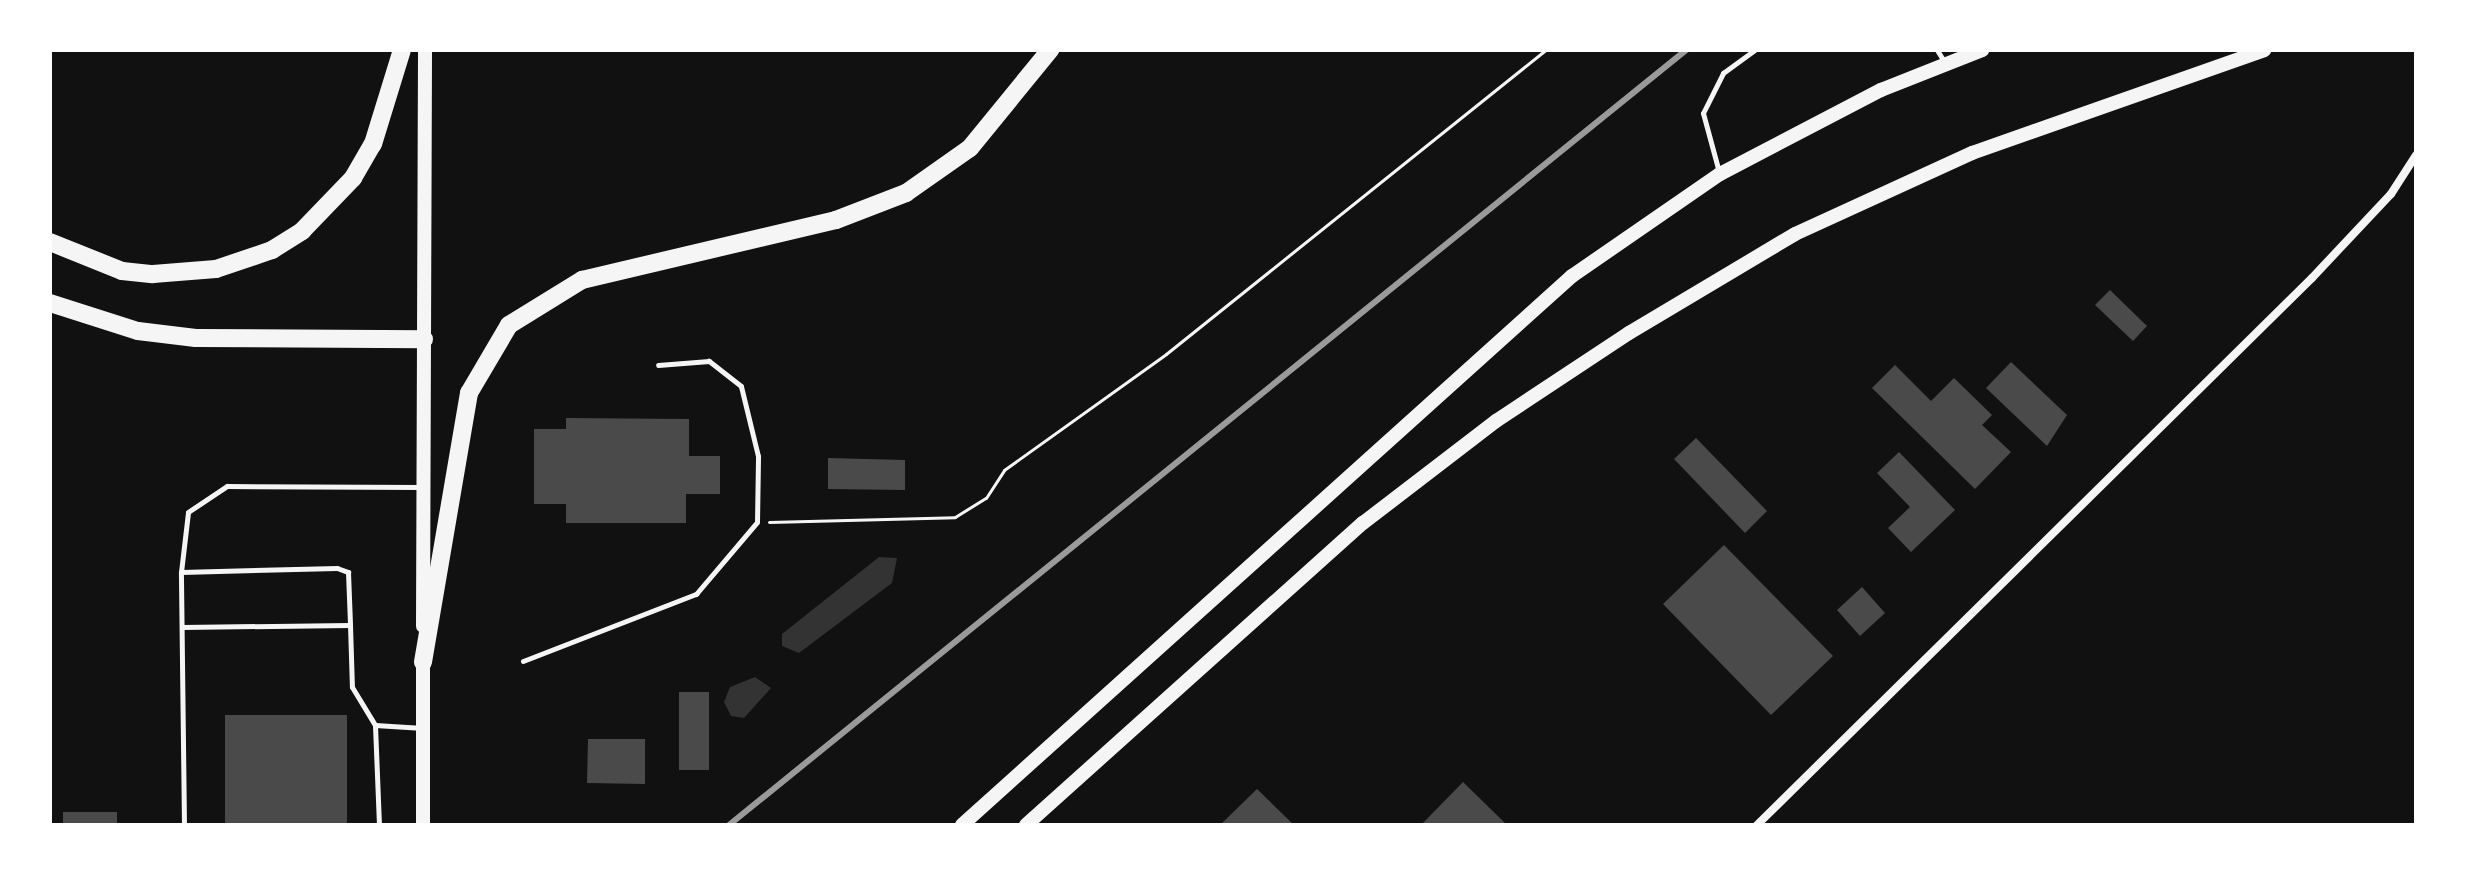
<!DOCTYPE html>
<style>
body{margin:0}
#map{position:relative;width:2466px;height:875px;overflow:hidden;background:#111;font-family:"Nunito Sans",sans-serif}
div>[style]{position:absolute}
.water>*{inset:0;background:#333}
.building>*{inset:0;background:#4a4a4a}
.path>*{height:3px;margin:-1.5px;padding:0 1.5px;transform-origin:1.5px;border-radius:1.5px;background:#f5f5f5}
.service>*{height:5px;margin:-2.5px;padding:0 2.5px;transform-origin:2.5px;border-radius:2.5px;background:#f5f5f5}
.minor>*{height:8px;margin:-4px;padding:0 4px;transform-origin:4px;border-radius:4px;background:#f5f5f5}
.secondary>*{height:14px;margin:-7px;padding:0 7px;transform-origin:7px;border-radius:7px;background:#f5f5f5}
.motorway>*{height:18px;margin:-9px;padding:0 9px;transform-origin:9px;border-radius:9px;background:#f5f5f5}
.rail>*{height:6px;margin:-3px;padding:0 3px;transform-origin:3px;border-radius:3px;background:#9a9a9a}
span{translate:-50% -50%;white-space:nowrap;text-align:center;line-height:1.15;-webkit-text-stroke:8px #fff;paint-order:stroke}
.frame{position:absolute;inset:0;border:52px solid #fff;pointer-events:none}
</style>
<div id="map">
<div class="water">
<i style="clip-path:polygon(879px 557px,897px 558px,892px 583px,799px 653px,782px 646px,782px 634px)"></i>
<i style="clip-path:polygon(755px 677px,771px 688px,744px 718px,731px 716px,724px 702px,730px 687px)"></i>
</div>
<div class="building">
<i style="clip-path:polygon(2110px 290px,2147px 326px,2133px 341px,2095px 305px)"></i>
<i style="clip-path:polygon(2011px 362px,2067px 415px,2047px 446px,1986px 388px)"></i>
<i style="clip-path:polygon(1895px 365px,1931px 401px,1954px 378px,1992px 415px,1982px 425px,2011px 452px,1975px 489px,1872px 388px)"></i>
<i style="clip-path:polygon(566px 418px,689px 419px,689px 456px,720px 456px,720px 494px,686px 494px,686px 523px,566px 523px,566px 504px,534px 504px,534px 429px,566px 429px)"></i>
<i style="clip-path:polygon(1696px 438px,1767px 511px,1745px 533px,1674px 459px)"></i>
<i style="clip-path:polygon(1899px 452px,1955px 510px,1911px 552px,1888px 528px,1910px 507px,1877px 473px)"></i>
<i style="clip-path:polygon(828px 458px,905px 460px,905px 490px,828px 489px)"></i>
<i style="clip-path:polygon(1724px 545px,1833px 656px,1771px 715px,1663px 604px)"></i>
<i style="clip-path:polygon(1862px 587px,1885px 613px,1860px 636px,1837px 610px)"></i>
<i style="clip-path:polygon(679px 692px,709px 692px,709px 770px,679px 770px)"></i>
<i style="clip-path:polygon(225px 715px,347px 715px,347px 825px,225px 825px)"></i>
<i style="clip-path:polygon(588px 739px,645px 739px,645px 784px,587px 783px)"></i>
<i style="clip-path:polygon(1463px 782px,1507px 825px,1421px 825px)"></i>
<i style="clip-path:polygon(1257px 789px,1294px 825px,1220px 825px)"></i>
<i style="clip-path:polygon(63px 812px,117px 812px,117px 825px,63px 825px)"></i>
</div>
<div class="path">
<i style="left:769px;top:522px;width:186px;rotate:-1.5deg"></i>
<i style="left:955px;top:517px;width:36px;rotate:-32deg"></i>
<i style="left:986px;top:498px;width:33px;rotate:-57deg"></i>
<i style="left:1004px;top:470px;width:199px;rotate:-35.6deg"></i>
<i style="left:1166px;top:354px;width:487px;rotate:-38.7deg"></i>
</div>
<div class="service">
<i style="left:1937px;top:50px;width:15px;rotate:58deg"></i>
<i style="left:1719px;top:172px;width:61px;rotate:-105.2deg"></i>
<i style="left:1703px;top:113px;width:45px;rotate:-63.4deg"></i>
<i style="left:1723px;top:73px;width:39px;rotate:-36deg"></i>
<i style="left:181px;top:572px;width:156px;rotate:-1.5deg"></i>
<i style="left:337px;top:568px;width:12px;rotate:20deg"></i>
<i style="left:348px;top:572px;width:53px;rotate:87.8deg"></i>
<i style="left:182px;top:627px;width:168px;rotate:-0.7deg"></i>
<i style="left:350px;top:625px;width:62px;rotate:88.2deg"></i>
<i style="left:352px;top:687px;width:44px;rotate:58.8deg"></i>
<i style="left:523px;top:661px;width:186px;rotate:-21.2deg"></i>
<i style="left:696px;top:594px;width:94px;rotate:-49.7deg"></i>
<i style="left:757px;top:522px;width:66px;rotate:-89.1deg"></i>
<i style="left:758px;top:456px;width:72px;rotate:-103.7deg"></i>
<i style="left:741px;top:386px;width:41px;rotate:-142deg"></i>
<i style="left:709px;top:361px;width:51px;rotate:175.5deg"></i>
<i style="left:184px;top:825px;width:253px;rotate:-90.7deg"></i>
<i style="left:181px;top:572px;width:60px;rotate:-83.3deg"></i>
<i style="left:188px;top:512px;width:47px;rotate:-33.7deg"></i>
<i style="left:227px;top:486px;width:194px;rotate:0.3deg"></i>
<i style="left:379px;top:825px;width:100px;rotate:-92.3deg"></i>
<i style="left:375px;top:725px;width:48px;rotate:3.6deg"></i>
</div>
<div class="minor">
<i style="left:1757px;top:825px;width:779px;rotate:-44.58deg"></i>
<i style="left:2312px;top:278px;width:115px;rotate:-46.8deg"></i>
<i style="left:2391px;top:194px;width:46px;rotate:-57.3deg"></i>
</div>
<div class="secondary">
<i style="left:423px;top:626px;width:576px;rotate:-89.8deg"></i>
<i style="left:423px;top:825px;width:171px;rotate:-90deg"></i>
<i style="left:962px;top:825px;width:821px;rotate:-41.99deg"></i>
<i style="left:1572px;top:276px;width:180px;rotate:-34.6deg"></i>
<i style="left:1720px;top:174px;width:182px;rotate:-27.6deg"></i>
<i style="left:1881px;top:90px;width:109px;rotate:-21.6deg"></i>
<i style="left:1026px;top:825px;width:453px;rotate:-41.9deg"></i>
<i style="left:1363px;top:523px;width:168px;rotate:-37.5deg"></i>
<i style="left:1496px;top:421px;width:159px;rotate:-33.5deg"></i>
<i style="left:1629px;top:333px;width:193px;rotate:-30.8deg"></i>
<i style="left:1795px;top:234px;width:195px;rotate:-24.6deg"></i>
<i style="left:1972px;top:153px;width:310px;rotate:-19.4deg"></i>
</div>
<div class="motorway">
<i style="left:50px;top:242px;width:78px;rotate:21.9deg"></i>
<i style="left:122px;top:271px;width:31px;rotate:6deg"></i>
<i style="left:153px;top:274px;width:63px;rotate:-4.5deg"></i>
<i style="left:216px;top:269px;width:59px;rotate:-18.7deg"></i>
<i style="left:272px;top:250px;width:36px;rotate:-32deg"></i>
<i style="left:302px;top:231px;width:74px;rotate:-46.1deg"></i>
<i style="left:353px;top:178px;width:39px;rotate:-60deg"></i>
<i style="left:373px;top:144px;width:98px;rotate:-72.9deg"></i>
<i style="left:50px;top:303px;width:92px;rotate:17.7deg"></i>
<i style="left:138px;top:331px;width:58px;rotate:6.9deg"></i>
<i style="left:196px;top:338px;width:228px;rotate:0.3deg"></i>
<i style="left:423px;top:662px;width:273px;rotate:-80.3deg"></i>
<i style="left:469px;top:393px;width:79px;rotate:-59.5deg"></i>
<i style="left:509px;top:325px;width:86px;rotate:-31.7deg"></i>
<i style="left:582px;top:280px;width:261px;rotate:-13.3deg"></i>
<i style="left:836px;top:220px;width:75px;rotate:-21.1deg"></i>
<i style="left:906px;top:193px;width:78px;rotate:-35.1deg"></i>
<i style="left:970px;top:148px;width:127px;rotate:-50.8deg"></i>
</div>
<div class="rail">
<i style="left:729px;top:825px;width:1231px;rotate:-39deg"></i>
</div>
<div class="frame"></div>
</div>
